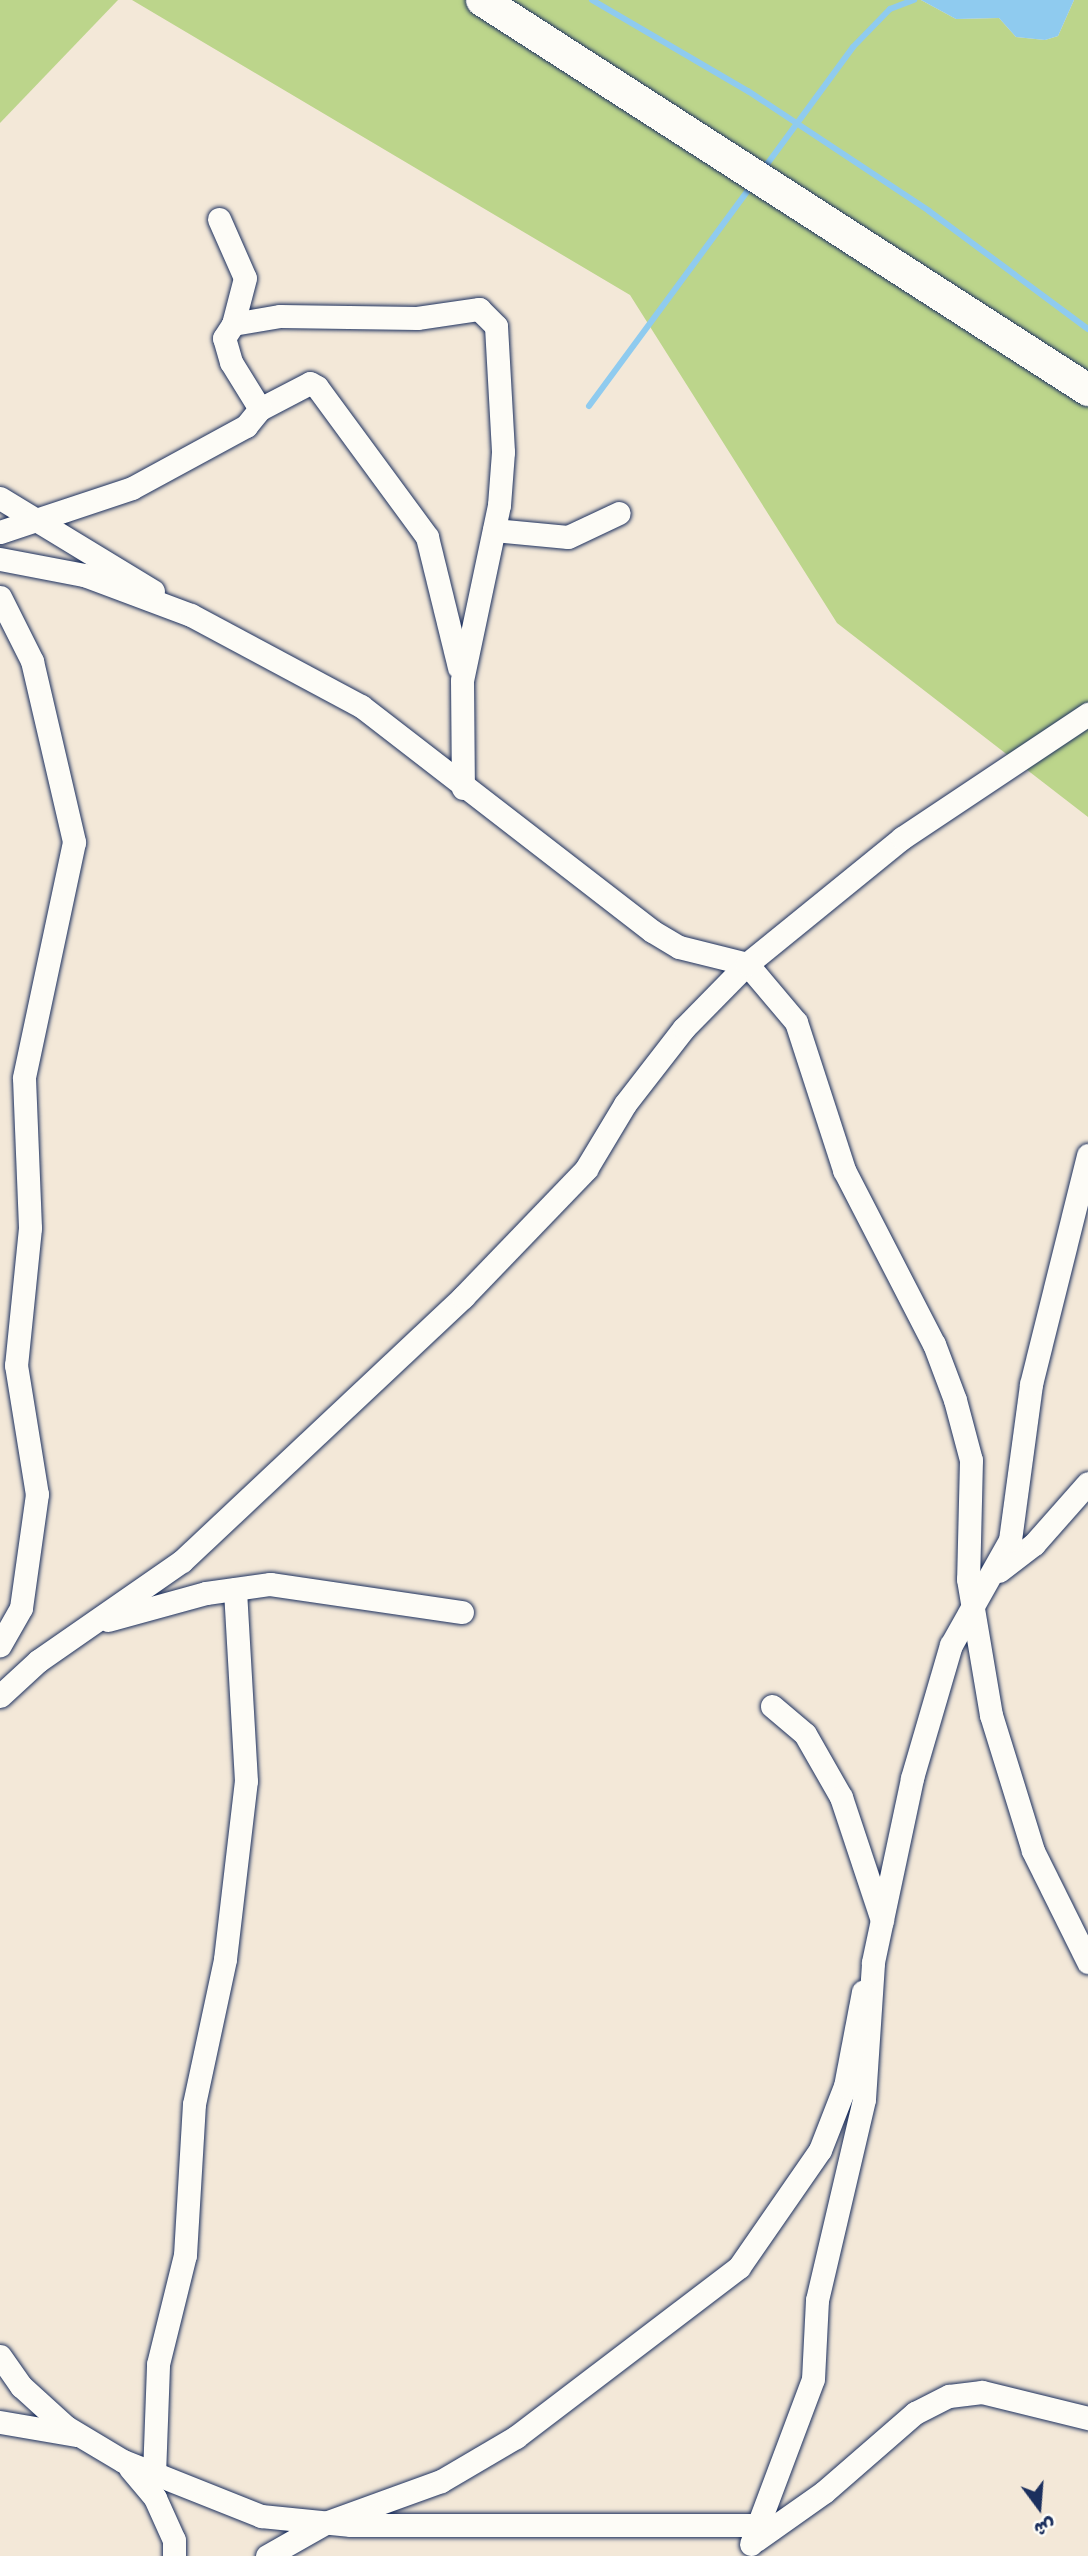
<!DOCTYPE html>
<meta charset="utf-8">
<style>
body{margin:0}
#map{position:relative;width:1088px;height:2556px;overflow:hidden;background:#f3e8d8;font-family:Caveat,"Playpen Sans Arabic",sans-serif}
div>[style]{position:absolute}
.green>*{inset:0;background:#bcd58b}
.water>*{inset:0;background:#8fcbef}
.stream>*{height:6px;margin:-3px;padding:0 3px;transform-origin:3px;border-radius:3px;background:#8fcbef}
.roads{filter:drop-shadow(0 0 2px #1b2f5e) drop-shadow(0 0 2px #1b2f5e)}
.minor>*{height:23px;margin:-11.5px;padding:0 11.5px;transform-origin:11.5px;border-radius:11.5px;background:#fdfcf7}
.secondary>*{height:32px;margin:-16px;padding:0 16px;transform-origin:16px;border-radius:16px;background:#fdfcf7}
span{translate:-50% -50%;white-space:nowrap;text-align:center;line-height:1.15;-webkit-text-stroke:6px #fdfcf7;paint-order:stroke}
.north{position:absolute;left:1004px;top:2472px;width:70px;height:70px;-webkit-text-stroke:5px #fdfcf7;paint-order:stroke;rotate:164deg;font-size:19px;font-weight:700;line-height:28px;text-align:center;color:#1b2f5e}
.north::after{content:'';display:block;margin:auto;width:24px;height:32px;background:#1b2f5e;clip-path:polygon(50% 0,100% 100%,50% 72%,0 100%)}
</style>
<div id="map">
<div class="green">
<i style="clip-path:polygon(0 0,118px 0,0 123px)"></i>
<i style="clip-path:polygon(132px 0,921px 0,956px 19px,999px 18px,1016px 37px,1045px 40px,1058px 36px,1074px 0,1088px 0,1088px 817px,837px 623px,630px 295px)"></i>
</div>
<div class="water">
<i style="clip-path:polygon(921px 0,1074px 0,1058px 36px,1045px 40px,1016px 37px,999px 18px,956px 19px)"></i>
</div>
<div class="stream">
<i style="left:592px;top:0;width:181px;rotate:30.3deg"></i>
<i style="left:748px;top:91px;width:217px;rotate:33.5deg"></i>
<i style="left:929px;top:211px;width:198px;rotate:36.6deg"></i>
<i style="left:762px;top:171px;width:154px;rotate:-53.7deg"></i>
<i style="left:853px;top:47px;width:53px;rotate:-45.8deg"></i>
<i style="left:890px;top:9px;width:26px;rotate:-21deg"></i>
<i style="left:589px;top:406px;width:275px;rotate:-53.6deg"></i>
</div>
<div class="roads">
<div class="minor">
<i style="left:219px;top:219px;width:64px;rotate:66.2deg"></i>
<i style="left:245px;top:278px;width:48px;rotate:104.6deg"></i>
<i style="left:260px;top:409px;width:56px;rotate:-27.5deg"></i>
<i style="left:310px;top:383px;width:8px;rotate:30deg"></i>
<i style="left:317px;top:387px;width:186px;rotate:53.7deg"></i>
<i style="left:427px;top:537px;width:134px;rotate:76.2deg"></i>
<i style="left:0;top:498px;width:179px;rotate:31.3deg"></i>
<i style="left:494px;top:530px;width:74px;rotate:5.4deg"></i>
<i style="left:568px;top:537px;width:56px;rotate:-25.2deg"></i>
<i style="left:0;top:532px;width:139px;rotate:-18.4deg"></i>
<i style="left:132px;top:488px;width:130px;rotate:-28.5deg"></i>
<i style="left:246px;top:426px;width:22px;rotate:-51deg"></i>
<i style="left:260px;top:409px;width:55px;rotate:-121.7deg"></i>
<i style="left:231px;top:362px;width:25px;rotate:-106deg"></i>
<i style="left:224px;top:338px;width:17px;rotate:-57deg"></i>
<i style="left:233px;top:324px;width:48px;rotate:-9.7deg"></i>
<i style="left:280px;top:316px;width:137px;rotate:0.8deg"></i>
<i style="left:417px;top:318px;width:63px;rotate:-8.3deg"></i>
<i style="left:479px;top:309px;width:24px;rotate:45deg"></i>
<i style="left:496px;top:326px;width:126px;rotate:86.8deg"></i>
<i style="left:503px;top:452px;width:53px;rotate:94.3deg"></i>
<i style="left:499px;top:505px;width:179px;rotate:101.9deg"></i>
<i style="left:462px;top:680px;width:108px;rotate:89.5deg"></i>
<i style="left:0;top:559px;width:86px;rotate:10.8deg"></i>
<i style="left:84px;top:575px;width:114px;rotate:20.5deg"></i>
<i style="left:191px;top:615px;width:193px;rotate:28.2deg"></i>
<i style="left:361px;top:706px;width:368px;rotate:37.7deg"></i>
<i style="left:652px;top:931px;width:31px;rotate:31deg"></i>
<i style="left:679px;top:947px;width:70px;rotate:14deg"></i>
<i style="left:747px;top:964px;width:76px;rotate:49.8deg"></i>
<i style="left:796px;top:1022px;width:156px;rotate:72deg"></i>
<i style="left:844px;top:1170px;width:196px;rotate:62.7deg"></i>
<i style="left:934px;top:1344px;width:60px;rotate:69.4deg"></i>
<i style="left:955px;top:1400px;width:62px;rotate:75.1deg"></i>
<i style="left:971px;top:1460px;width:119px;rotate:91.4deg"></i>
<i style="left:968px;top:1579px;width:138px;rotate:80.4deg"></i>
<i style="left:991px;top:1715px;width:142px;rotate:72.8deg"></i>
<i style="left:1033px;top:1851px;width:124px;rotate:63.6deg"></i>
<i style="left:0;top:597px;width:72px;rotate:63.4deg"></i>
<i style="left:32px;top:661px;width:186px;rotate:76.9deg"></i>
<i style="left:74px;top:842px;width:241px;rotate:102deg"></i>
<i style="left:24px;top:1078px;width:150px;rotate:87.7deg"></i>
<i style="left:30px;top:1228px;width:138px;rotate:95.8deg"></i>
<i style="left:16px;top:1365px;width:131px;rotate:80.8deg"></i>
<i style="left:37px;top:1494px;width:115px;rotate:98deg"></i>
<i style="left:21px;top:1608px;width:43px;rotate:119.6deg"></i>
<i style="left:999px;top:1571px;width:44px;rotate:-37.6deg"></i>
<i style="left:1034px;top:1544px;width:81px;rotate:-48.5deg"></i>
<i style="left:108px;top:1620px;width:102px;rotate:-15.4deg"></i>
<i style="left:206px;top:1593px;width:65px;rotate:-8deg"></i>
<i style="left:270px;top:1584px;width:194px;rotate:8.3deg"></i>
<i style="left:0;top:1696px;width:52px;rotate:-42.6deg"></i>
<i style="left:38px;top:1661px;width:175px;rotate:-34.8deg"></i>
<i style="left:182px;top:1561px;width:386px;rotate:-43.2deg"></i>
<i style="left:463px;top:1297px;width:178px;rotate:-46.1deg"></i>
<i style="left:586px;top:1169px;width:76px;rotate:-59deg"></i>
<i style="left:625px;top:1104px;width:96px;rotate:-52.2deg"></i>
<i style="left:684px;top:1028px;width:90px;rotate:-45.5deg"></i>
<i style="left:747px;top:964px;width:200px;rotate:-39.1deg"></i>
<i style="left:902px;top:838px;width:224px;rotate:-33.7deg"></i>
<i style="left:772px;top:1706px;width:43px;rotate:40.3deg"></i>
<i style="left:805px;top:1734px;width:73px;rotate:60.3deg"></i>
<i style="left:841px;top:1797px;width:130px;rotate:71.6deg"></i>
<i style="left:0;top:2356px;width:37px;rotate:55deg"></i>
<i style="left:21px;top:2386px;width:61px;rotate:42.3deg"></i>
<i style="left:66px;top:2427px;width:66px;rotate:30.8deg"></i>
<i style="left:123px;top:2461px;width:149px;rotate:21.7deg"></i>
<i style="left:261px;top:2516px;width:90px;rotate:5.7deg"></i>
<i style="left:351px;top:2525px;width:409px"></i>
<i style="left:0;top:2422px;width:77px;rotate:9.7deg"></i>
<i style="left:130px;top:2468px;width:39px;rotate:50deg"></i>
<i style="left:155px;top:2498px;width:46px;rotate:65.7deg"></i>
<i style="left:174px;top:2540px;width:16px;rotate:90deg"></i>
<i style="left:154px;top:2475px;width:111px;rotate:-87.9deg"></i>
<i style="left:158px;top:2364px;width:112px;rotate:-76.1deg"></i>
<i style="left:185px;top:2255px;width:151px;rotate:-86.6deg"></i>
<i style="left:194px;top:2104px;width:148px;rotate:-77.9deg"></i>
<i style="left:225px;top:1959px;width:179px;rotate:-83.3deg"></i>
<i style="left:246px;top:1781px;width:192px;rotate:-93.3deg"></i>
<i style="left:756px;top:2540px;width:83px;rotate:-35.2deg"></i>
<i style="left:824px;top:2492px;width:121px;rotate:-41deg"></i>
<i style="left:915px;top:2413px;width:38px;rotate:-27deg"></i>
<i style="left:949px;top:2396px;width:33px;rotate:-7deg"></i>
<i style="left:982px;top:2392px;width:109px;rotate:13.8deg"></i>
<i style="left:751px;top:2544px;width:176px;rotate:-69.4deg"></i>
<i style="left:813px;top:2379px;width:79px;rotate:-87.1deg"></i>
<i style="left:817px;top:2300px;width:206px;rotate:-76.8deg"></i>
<i style="left:864px;top:2099px;width:137px;rotate:-86.2deg"></i>
<i style="left:873px;top:1962px;width:188px;rotate:-78deg"></i>
<i style="left:912px;top:1778px;width:139px;rotate:-73.7deg"></i>
<i style="left:951px;top:1645px;width:120px;rotate:-60.7deg"></i>
<i style="left:1010px;top:1540px;width:157px;rotate:-82.3deg"></i>
<i style="left:1031px;top:1384px;width:236px;rotate:-76deg"></i>
<i style="left:267px;top:2556px;width:67px;rotate:-29.6deg"></i>
<i style="left:325px;top:2523px;width:123px;rotate:-19.9deg"></i>
<i style="left:441px;top:2481px;width:87px;rotate:-30.4deg"></i>
<i style="left:516px;top:2437px;width:280px;rotate:-37.3deg"></i>
<i style="left:739px;top:2267px;width:142px;rotate:-55.3deg"></i>
<i style="left:820px;top:2150px;width:69px;rotate:-68.7deg"></i>
<i style="left:845px;top:2086px;width:96px;rotate:-79.2deg"></i>
</div>
<div class="secondary">
<i style="left:482px;top:0;width:721px;rotate:32.76deg"></i>
</div>
</div>
<div class="north">ش</div>
</div>
